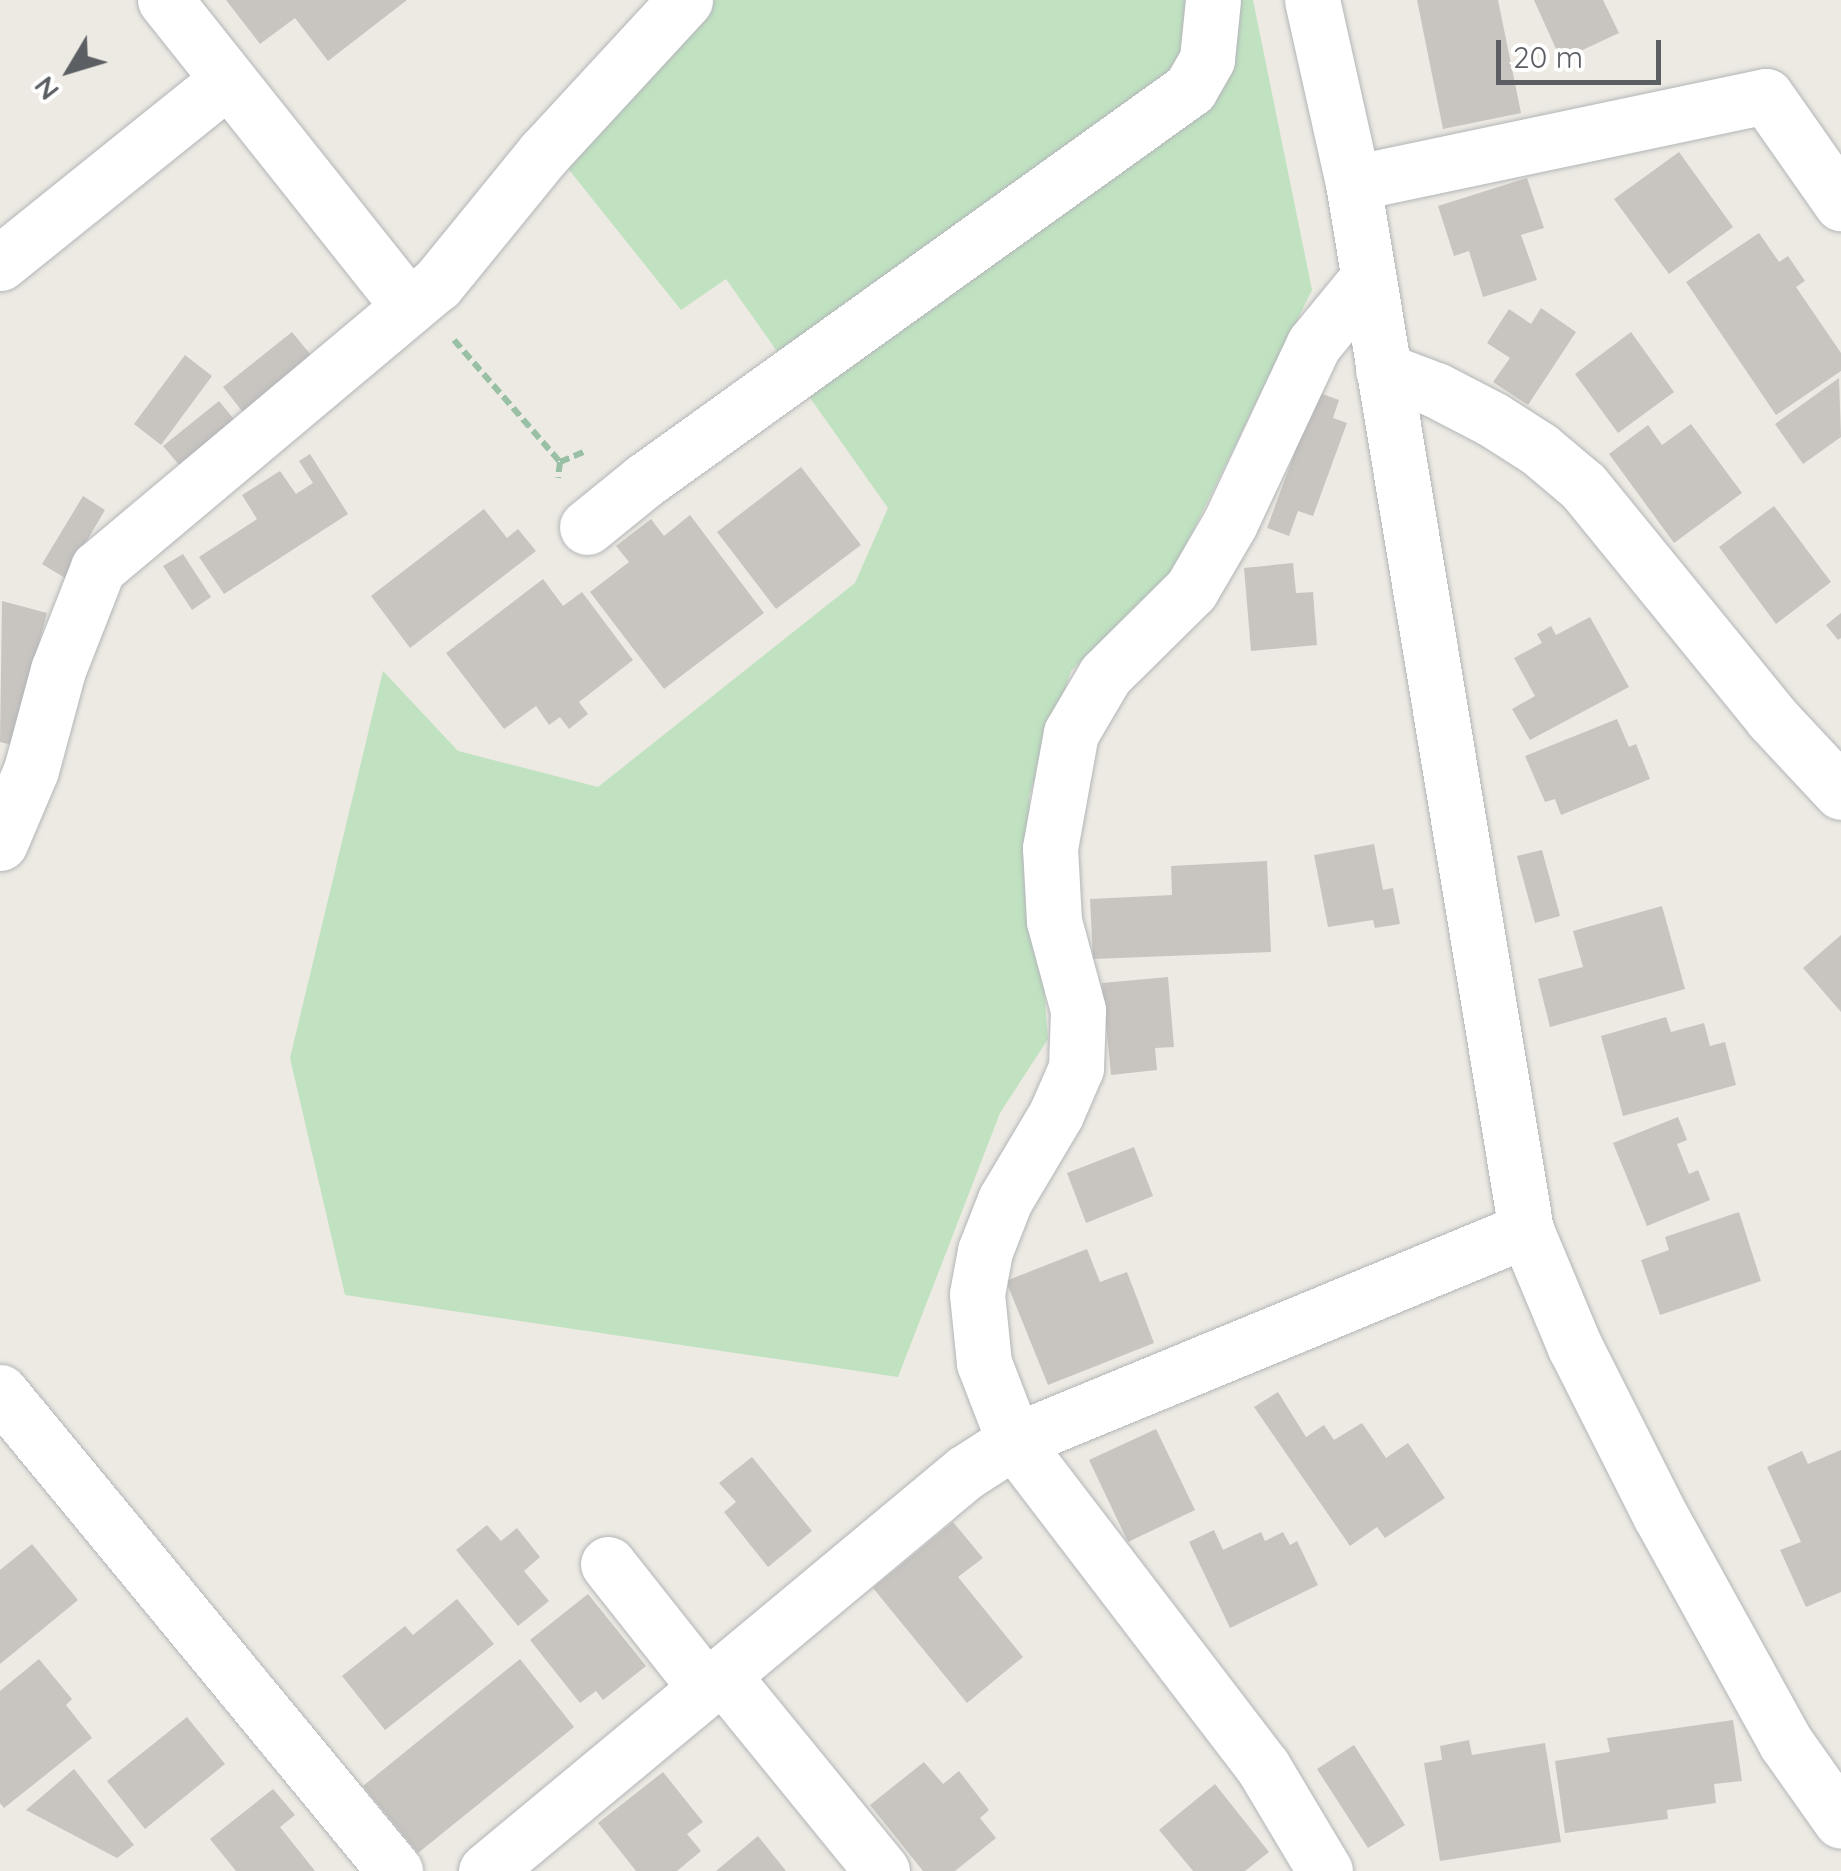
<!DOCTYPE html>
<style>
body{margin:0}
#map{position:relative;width:1841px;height:1871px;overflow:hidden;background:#eceae2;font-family:Quicksand,sans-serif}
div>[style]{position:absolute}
.green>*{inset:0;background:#c0e2c1}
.building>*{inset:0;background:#c8c5c0}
.path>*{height:6px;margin-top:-3px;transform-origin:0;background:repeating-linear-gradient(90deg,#99c0a5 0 10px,transparent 0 15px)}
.roads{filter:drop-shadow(0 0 2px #b3b5b9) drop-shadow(0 0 2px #b3b5b9)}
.street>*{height:55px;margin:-27.5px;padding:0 27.5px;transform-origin:27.5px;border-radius:27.5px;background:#fff}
.secondary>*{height:55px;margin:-27.5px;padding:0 27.5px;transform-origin:27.5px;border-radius:27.5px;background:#fff}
span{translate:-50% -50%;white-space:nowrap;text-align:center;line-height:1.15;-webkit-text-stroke:8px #fff;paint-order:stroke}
.north{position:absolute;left:20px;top:20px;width:100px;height:100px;-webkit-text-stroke:8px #fff;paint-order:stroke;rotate:232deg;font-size:28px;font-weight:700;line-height:40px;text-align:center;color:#5b5e62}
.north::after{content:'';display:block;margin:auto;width:35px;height:45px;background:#5b5e62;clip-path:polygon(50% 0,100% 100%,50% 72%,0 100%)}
.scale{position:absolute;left:1496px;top:40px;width:165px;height:45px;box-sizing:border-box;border:5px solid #5b5e62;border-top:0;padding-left:12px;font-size:30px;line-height:35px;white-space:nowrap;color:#5b5e62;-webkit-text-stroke:8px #fff;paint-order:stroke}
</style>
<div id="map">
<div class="green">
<i style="clip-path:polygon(714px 0,1253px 0,1312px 290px,1175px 567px,1071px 671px,1029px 797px,1048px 1039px,1000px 1113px,898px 1377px,345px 1295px,290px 1058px,383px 671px,458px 751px,598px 787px,855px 583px,888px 508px,726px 279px,681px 310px,566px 166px)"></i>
</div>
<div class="building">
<i style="clip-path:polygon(226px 0,407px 0,328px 61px,295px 18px,260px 44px)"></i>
<i style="clip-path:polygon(1417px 0,1498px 0,1521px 113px,1443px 129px)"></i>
<i style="clip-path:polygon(1534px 0,1603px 0,1619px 33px,1561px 60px)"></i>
<i style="clip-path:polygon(1679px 152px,1733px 227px,1669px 274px,1614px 199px)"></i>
<i style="clip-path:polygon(1527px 178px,1544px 228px,1521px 235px,1537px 280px,1483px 297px,1469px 251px,1454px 256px,1438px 206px)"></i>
<i style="clip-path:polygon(1759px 233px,1779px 262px,1788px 256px,1805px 281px,1796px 287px,1841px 353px,1841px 371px,1776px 415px,1686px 282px)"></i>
<i style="clip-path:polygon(1541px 308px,1576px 332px,1528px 405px,1493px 382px,1510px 358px,1487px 343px,1509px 309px,1531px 324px)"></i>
<i style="clip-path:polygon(292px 332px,315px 360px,246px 416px,223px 387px)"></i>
<i style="clip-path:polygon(1631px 332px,1674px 392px,1618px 433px,1575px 374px)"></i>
<i style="clip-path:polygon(185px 355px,212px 376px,161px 445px,134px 424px)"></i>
<i style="clip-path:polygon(1839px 378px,1841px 437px,1803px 464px,1775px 424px)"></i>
<i style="clip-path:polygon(1317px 392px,1339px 400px,1333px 418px,1347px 423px,1313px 516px,1298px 511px,1289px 536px,1267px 528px)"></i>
<i style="clip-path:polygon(219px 401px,237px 423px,181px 467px,163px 446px)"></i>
<i style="clip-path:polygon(1691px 424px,1742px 493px,1674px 543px,1609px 454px,1648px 425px,1662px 445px)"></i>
<i style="clip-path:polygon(310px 454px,348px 514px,224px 594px,199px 557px,257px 519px,242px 495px,280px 471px,296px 494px,313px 483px,299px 461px)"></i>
<i style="clip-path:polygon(801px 467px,861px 545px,776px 609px,717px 532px)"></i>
<i style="clip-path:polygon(83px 496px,105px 510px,65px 578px,42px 564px)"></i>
<i style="clip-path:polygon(1774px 506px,1831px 582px,1776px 624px,1719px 547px)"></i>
<i style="clip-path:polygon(484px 509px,507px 538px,518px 529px,536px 551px,410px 648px,371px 596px)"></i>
<i style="clip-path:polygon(690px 515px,764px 613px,664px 689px,590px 592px,629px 562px,616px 546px,651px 519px,664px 536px)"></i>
<i style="clip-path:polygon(183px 554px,211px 597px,192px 610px,163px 566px)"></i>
<i style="clip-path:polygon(1293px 563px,1296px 593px,1313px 592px,1317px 645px,1251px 651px,1244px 568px)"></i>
<i style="clip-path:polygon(543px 579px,563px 606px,582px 592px,633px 660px,579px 702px,588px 714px,569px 729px,560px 717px,549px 725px,536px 706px,504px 729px,446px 653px)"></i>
<i style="clip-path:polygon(2px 601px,47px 613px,12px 745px,0 742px)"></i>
<i style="clip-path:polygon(1841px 613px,1841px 638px,1838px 640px,1826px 625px)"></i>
<i style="clip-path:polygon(1590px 617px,1629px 687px,1530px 740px,1512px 709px,1535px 696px,1514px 658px,1542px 643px,1537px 634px,1551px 626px,1556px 635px)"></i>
<i style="clip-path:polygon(1617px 719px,1629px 747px,1636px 744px,1650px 779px,1561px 815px,1555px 799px,1545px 802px,1525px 756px)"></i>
<i style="clip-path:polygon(1374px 844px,1383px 890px,1393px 888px,1400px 924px,1375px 928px,1373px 920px,1328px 927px,1314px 855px)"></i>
<i style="clip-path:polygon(1542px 850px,1560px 916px,1535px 923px,1517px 856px)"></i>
<i style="clip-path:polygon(1267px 861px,1271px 952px,1093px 959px,1090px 899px,1172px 895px,1171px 866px)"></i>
<i style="clip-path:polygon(1662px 906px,1685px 989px,1550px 1027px,1538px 979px,1583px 967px,1573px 931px)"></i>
<i style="clip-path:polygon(1841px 935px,1841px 1012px,1803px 968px)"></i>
<i style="clip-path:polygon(1168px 977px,1174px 1047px,1155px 1048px,1157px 1070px,1111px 1075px,1102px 983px)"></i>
<i style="clip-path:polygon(1666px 1017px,1671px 1032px,1704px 1023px,1710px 1046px,1725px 1042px,1736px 1085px,1623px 1116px,1601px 1036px)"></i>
<i style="clip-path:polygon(1678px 1117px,1687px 1140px,1677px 1144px,1689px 1174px,1698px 1170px,1710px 1200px,1647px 1226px,1613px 1143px)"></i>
<i style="clip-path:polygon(1134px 1147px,1153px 1196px,1086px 1223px,1067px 1173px)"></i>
<i style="clip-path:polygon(1739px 1212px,1761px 1281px,1660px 1315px,1641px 1260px,1669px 1250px,1665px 1237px)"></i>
<i style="clip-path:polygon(1087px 1249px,1100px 1282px,1127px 1272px,1154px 1343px,1048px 1385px,1006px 1281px)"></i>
<i style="clip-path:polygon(1278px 1392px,1306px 1437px,1324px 1425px,1334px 1440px,1362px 1423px,1386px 1458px,1408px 1443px,1445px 1498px,1385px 1538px,1377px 1527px,1350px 1546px,1254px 1407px)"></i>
<i style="clip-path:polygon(1156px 1429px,1195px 1510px,1128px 1542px,1089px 1460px)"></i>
<i style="clip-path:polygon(1841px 1450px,1841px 1592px,1806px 1607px,1780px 1550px,1801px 1542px,1767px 1467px,1802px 1451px,1808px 1464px)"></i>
<i style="clip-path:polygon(752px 1457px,812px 1531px,768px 1567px,724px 1512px,736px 1502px,719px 1483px)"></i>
<i style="clip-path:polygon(953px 1522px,983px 1558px,958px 1577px,1023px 1657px,967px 1703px,873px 1588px)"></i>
<i style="clip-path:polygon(487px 1525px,501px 1541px,517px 1528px,540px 1557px,524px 1571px,549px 1601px,518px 1626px,456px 1550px)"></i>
<i style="clip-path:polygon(1214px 1530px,1223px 1550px,1261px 1532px,1265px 1541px,1283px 1532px,1290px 1545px,1297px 1541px,1318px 1585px,1230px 1628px,1189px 1542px)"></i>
<i style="clip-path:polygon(32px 1544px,78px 1600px,0 1664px,0 1570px)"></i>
<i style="clip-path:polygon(588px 1594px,646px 1666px,603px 1700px,596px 1691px,580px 1703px,530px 1640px)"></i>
<i style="clip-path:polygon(457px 1599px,494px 1644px,385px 1730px,342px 1676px,405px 1626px,413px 1635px)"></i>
<i style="clip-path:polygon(39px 1659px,72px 1699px,66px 1705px,92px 1738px,4px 1808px,0 1803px,0 1691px)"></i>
<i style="clip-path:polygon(520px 1659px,574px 1727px,418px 1853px,363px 1786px)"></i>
<i style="clip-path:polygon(187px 1717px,225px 1764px,145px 1829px,107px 1781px)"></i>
<i style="clip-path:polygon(1733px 1720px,1742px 1781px,1714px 1784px,1716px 1803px,1667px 1810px,1668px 1819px,1565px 1833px,1555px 1761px,1610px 1752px,1607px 1738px)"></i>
<i style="clip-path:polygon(1469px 1740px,1472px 1755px,1545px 1743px,1561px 1842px,1440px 1861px,1424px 1763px,1442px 1760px,1440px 1746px)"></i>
<i style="clip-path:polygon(1354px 1745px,1405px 1825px,1368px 1848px,1317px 1769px)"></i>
<i style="clip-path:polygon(924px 1762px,943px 1784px,959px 1771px,989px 1810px,980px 1818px,996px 1838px,955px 1871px,923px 1871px,870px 1805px)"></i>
<i style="clip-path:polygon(74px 1769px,134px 1845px,117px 1858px,26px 1810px)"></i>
<i style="clip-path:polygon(663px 1772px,703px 1822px,687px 1834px,701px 1851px,677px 1871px,636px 1871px,598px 1823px)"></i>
<i style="clip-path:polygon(1215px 1784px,1269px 1852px,1245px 1871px,1193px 1871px,1159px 1830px)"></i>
<i style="clip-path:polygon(273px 1789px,295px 1815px,280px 1827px,315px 1871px,236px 1871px,210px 1839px)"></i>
<i style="clip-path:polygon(758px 1836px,786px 1871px,716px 1871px)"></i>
</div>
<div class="path">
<i style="left:454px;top:340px;width:162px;rotate:49deg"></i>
<i style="left:560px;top:462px;width:16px;rotate:97deg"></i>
<i style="left:560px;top:462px;width:28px;rotate:-23deg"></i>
</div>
<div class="roads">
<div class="street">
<i style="left:165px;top:0;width:392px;rotate:51.5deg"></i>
<i style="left:1353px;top:183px;width:422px;rotate:-11.9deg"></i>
<i style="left:1766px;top:96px;width:131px;rotate:55deg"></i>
<i style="left:0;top:263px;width:292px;rotate:-38.8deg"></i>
<i style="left:1383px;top:370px;width:57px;rotate:20.7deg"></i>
<i style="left:1436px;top:390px;width:63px;rotate:27.4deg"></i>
<i style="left:1492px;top:419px;width:56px;rotate:32.6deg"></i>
<i style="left:1539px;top:449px;width:57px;rotate:40.1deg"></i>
<i style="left:1583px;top:486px;width:299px;rotate:50.8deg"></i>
<i style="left:1772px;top:718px;width:101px;rotate:47deg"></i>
<i style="left:587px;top:527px;width:75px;rotate:-39deg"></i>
<i style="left:645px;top:480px;width:671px;rotate:-35.66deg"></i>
<i style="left:1190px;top:89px;width:34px;rotate:-60deg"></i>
<i style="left:1207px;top:59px;width:59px;rotate:-84.2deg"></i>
<i style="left:0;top:843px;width:79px;rotate:-67deg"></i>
<i style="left:31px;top:770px;width:104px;rotate:-74.9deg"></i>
<i style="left:58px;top:670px;width:110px;rotate:-68.6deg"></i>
<i style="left:98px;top:568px;width:442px;rotate:-40deg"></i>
<i style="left:437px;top:284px;width:169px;rotate:-50.8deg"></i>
<i style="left:544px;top:153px;width:208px;rotate:-47.3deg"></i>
<i style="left:0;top:1392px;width:621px;rotate:50.49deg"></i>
<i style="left:608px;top:1564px;width:158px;rotate:51.7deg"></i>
<i style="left:486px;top:1871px;width:307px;rotate:-39.7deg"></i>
<i style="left:882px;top:1871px;width:253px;rotate:-129.2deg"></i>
<i style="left:722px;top:1675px;width:317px;rotate:-39.8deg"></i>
<i style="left:966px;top:1472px;width:57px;rotate:-32.9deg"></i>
<i style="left:1014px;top:1441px;width:554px;rotate:-22.4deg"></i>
<i style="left:1325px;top:1871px;width:121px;rotate:-120.8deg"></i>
<i style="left:1263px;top:1767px;width:410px;rotate:-127.4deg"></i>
<i style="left:1014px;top:1441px;width:84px;rotate:-111deg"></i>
<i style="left:984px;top:1363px;width:69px;rotate:-95.8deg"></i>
<i style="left:977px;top:1294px;width:44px;rotate:-79.5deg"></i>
<i style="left:985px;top:1251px;width:55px;rotate:-68.6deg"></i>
<i style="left:1005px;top:1200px;width:100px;rotate:-59.3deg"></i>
<i style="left:1056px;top:1114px;width:50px;rotate:-66.5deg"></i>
<i style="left:1076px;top:1068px;width:58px;rotate:-88deg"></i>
<i style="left:1078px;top:1010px;width:92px;rotate:-105.1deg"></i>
<i style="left:1054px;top:921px;width:73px;rotate:-93.1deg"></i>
<i style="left:1050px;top:848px;width:117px;rotate:-79.7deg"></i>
<i style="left:1071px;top:733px;width:67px;rotate:-59.6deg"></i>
<i style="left:1105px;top:675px;width:121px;rotate:-44.7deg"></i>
<i style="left:1191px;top:590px;width:78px;rotate:-59.8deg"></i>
<i style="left:1230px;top:523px;width:198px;rotate:-64.9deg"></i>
<i style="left:1314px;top:344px;width:85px;rotate:-50.7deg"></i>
</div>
<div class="secondary">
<i style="left:1312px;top:0;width:188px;rotate:77.4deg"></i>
<i style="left:1353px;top:183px;width:1061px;rotate:80.62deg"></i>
<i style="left:1526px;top:1230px;width:127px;rotate:67.3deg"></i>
<i style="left:1575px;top:1347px;width:188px;rotate:63.2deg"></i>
<i style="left:1660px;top:1515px;width:260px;rotate:61.1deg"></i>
<i style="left:1786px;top:1743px;width:95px;rotate:54.8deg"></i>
</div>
</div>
<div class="north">N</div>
<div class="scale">20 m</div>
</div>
